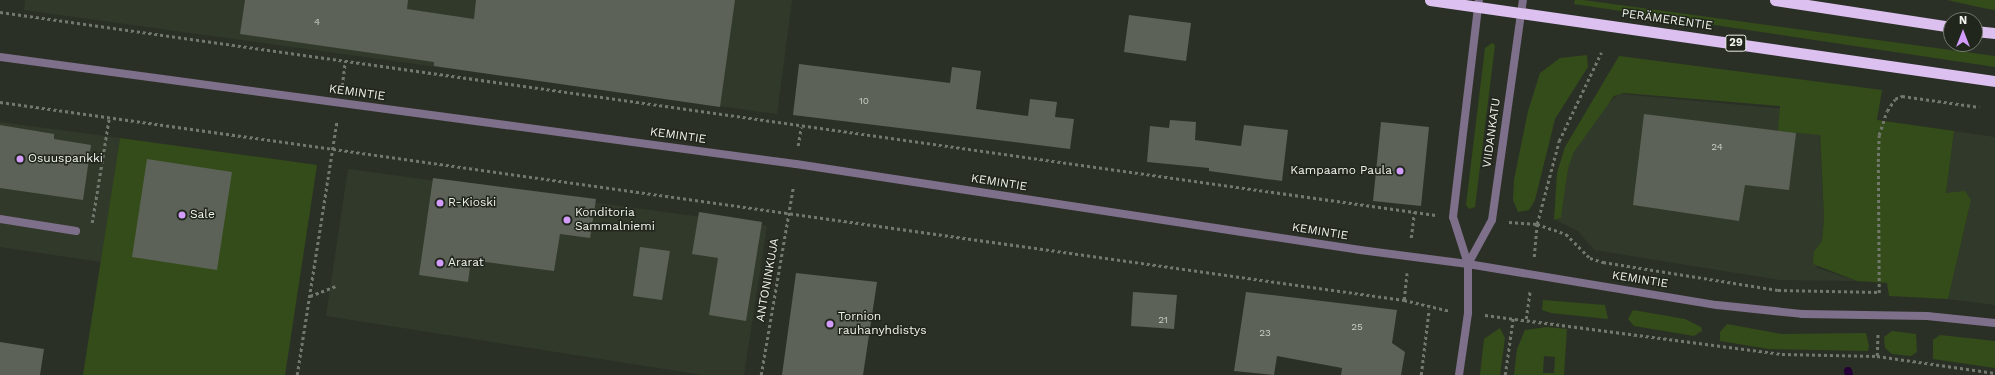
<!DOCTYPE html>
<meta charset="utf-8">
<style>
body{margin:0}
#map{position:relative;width:1995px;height:375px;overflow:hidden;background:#2b3026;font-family:"Work Sans",sans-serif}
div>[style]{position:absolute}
.built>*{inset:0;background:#313a2a}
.green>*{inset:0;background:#334c19}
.stream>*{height:8px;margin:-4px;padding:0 4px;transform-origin:4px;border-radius:4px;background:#230036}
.building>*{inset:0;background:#5c6257}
.path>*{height:2.5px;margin-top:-1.25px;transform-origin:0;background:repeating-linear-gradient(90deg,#73786f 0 3px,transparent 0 6px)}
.service>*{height:8px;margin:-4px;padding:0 4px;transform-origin:4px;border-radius:4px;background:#7e6f8a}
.minor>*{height:8px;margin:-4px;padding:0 4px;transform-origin:4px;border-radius:4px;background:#7e6f8a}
.trunk>*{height:11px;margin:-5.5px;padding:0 5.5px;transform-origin:5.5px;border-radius:5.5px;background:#dbc0f0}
.dots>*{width:11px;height:11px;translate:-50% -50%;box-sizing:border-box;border:2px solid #21261c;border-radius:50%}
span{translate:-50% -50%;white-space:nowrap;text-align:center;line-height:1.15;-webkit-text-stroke:3px #21261c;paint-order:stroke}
.number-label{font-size:10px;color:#cacfc8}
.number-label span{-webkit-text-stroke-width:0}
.shield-label span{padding:1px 3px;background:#21261c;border:1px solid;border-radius:3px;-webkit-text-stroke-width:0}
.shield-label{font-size:11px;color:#eff3ed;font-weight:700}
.street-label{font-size:12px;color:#eff3ed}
.poi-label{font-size:12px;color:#eff3ed}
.left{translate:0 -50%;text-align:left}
.right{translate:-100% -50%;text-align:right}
.north{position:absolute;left:1943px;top:12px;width:40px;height:40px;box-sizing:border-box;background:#21261c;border:1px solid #737870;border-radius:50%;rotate:0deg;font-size:11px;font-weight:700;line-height:16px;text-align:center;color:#eff3ed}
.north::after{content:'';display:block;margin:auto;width:14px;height:18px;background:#d39cfc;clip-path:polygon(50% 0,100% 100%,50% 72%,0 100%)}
</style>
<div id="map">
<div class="built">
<i style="clip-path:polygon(25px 0,792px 0,777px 114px,24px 10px)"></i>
<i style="clip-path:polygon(1619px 94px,1818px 112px,1824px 217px,1822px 241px,1814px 251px,1817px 268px,1857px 281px,1780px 280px,1594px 250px,1578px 231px,1556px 220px,1561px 218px,1568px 169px,1574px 152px,1601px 110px)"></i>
<i style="clip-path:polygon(0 122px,120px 138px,101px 262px,0 247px)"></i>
<i style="clip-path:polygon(1954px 131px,1995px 137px,1995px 305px,1948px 299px,1971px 200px,1946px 193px)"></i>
<i style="clip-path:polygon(348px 169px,767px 226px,744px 375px,703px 375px,326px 316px)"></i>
</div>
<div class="green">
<i style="clip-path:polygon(1583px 0,1995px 56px,1995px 67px,1574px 4px,1575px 0)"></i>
<i style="clip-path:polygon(1947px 0,1995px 0,1995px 10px,1983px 8px)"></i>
<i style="clip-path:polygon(1492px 43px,1495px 45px,1475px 207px,1469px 209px,1466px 205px,1485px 48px)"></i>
<i style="clip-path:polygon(1587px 55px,1588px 67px,1555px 119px,1535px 200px,1529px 210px,1518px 212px,1513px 200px,1514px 180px,1528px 111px,1540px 73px,1560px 58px)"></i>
<i style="clip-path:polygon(1619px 56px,1882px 90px,1877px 120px,1954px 131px,1946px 193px,1965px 191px,1971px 200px,1948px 299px,1889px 296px,1887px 283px,1857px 281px,1813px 264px,1814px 251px,1822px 241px,1824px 217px,1820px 135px,1778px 131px,1780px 106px,1624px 93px,1614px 96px,1574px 152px,1568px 169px,1561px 218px,1554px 220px,1557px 173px,1565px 147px)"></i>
<i style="clip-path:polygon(120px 138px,317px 165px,285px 375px,83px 375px)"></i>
<i style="clip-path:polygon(1543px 300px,1605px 305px,1608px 319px,1551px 313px,1542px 310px)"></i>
<i style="clip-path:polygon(1633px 310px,1685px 319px,1701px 327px,1702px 331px,1694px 336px,1634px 326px,1628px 319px)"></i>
<i style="clip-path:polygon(1727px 324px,1782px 334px,1866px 333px,1869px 346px,1868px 351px,1769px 349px,1720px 341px,1720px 332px)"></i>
<i style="clip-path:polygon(evenodd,1547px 327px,1567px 329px,1564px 375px,1514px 375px,1517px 349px,1525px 330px,1547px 327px,1544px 356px,1555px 357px,1554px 373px,1543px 373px,1544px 356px)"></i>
<i style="clip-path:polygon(1500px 328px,1505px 338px,1500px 375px,1480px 375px,1484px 339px)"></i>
<i style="clip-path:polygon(1892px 331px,1916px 334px,1917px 352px,1911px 356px,1892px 354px,1885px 348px,1884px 337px)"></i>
<i style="clip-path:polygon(1940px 335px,1995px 341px,1995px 368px,1933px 359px,1933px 340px)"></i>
</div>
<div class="stream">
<i style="left:1848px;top:371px;width:4px;rotate:76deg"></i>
</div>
<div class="building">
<i style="clip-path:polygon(245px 0,408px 0,407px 9px,474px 19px,476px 0,735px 0,720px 107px,434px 66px,434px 62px,240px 34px)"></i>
<i style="clip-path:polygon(1129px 15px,1191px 23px,1186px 61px,1124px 52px)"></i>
<i style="clip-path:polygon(799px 64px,950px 83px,952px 67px,981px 71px,976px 109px,1028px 116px,1030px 99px,1057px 102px,1055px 117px,1074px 119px,1070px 149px,793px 115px)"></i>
<i style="clip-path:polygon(1644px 114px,1796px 133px,1789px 190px,1745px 185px,1739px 221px,1633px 205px)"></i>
<i style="clip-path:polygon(1170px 120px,1196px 122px,1195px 140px,1241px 146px,1244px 125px,1288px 130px,1282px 181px,1209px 171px,1209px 168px,1147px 162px,1150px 126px,1169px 128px)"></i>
<i style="clip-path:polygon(1381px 122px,1429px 127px,1421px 206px,1373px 201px)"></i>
<i style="clip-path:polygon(0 125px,54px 134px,54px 139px,91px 145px,83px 200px,0 188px)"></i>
<i style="clip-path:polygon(147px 159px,232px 172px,217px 270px,132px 257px)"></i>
<i style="clip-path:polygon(433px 178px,596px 199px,590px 238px,560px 234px,554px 271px,471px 260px,468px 282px,419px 275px)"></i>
<i style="clip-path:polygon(699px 212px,762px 222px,746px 321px,709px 315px,718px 258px,692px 254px)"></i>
<i style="clip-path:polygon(640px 247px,670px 251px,662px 300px,633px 296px)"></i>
<i style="clip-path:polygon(796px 273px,877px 282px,863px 375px,782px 375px)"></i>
<i style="clip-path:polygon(1133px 292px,1177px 295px,1174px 329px,1131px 326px)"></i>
<i style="clip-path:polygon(1246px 292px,1397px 310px,1392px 343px,1405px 352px,1401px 375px,1341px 375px,1342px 368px,1277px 356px,1274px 375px,1234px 371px)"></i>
<i style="clip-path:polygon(0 342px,44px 349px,40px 375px,0 375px)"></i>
</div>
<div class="path">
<i style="left:0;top:12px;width:1450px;rotate:8.05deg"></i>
<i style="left:342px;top:86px;width:23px;rotate:-83deg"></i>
<i style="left:0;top:102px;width:1418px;rotate:8.03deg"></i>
<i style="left:1404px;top:300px;width:47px;rotate:13.4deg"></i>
<i style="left:798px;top:146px;width:19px;rotate:-81deg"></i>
<i style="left:1509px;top:222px;width:28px;rotate:4deg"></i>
<i style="left:1537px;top:224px;width:31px;rotate:19deg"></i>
<i style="left:1566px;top:234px;width:34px;rotate:45deg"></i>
<i style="left:1590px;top:258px;width:14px;rotate:17deg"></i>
<i style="left:1603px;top:262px;width:177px;rotate:9.1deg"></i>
<i style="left:1778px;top:290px;width:101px;rotate:1.1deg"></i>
<i style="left:92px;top:223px;width:106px;rotate:-80.8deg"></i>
<i style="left:1411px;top:238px;width:26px;rotate:-83deg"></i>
<i style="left:1534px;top:257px;width:33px;rotate:-85deg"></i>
<i style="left:1537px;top:224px;width:86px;rotate:-75.2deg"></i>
<i style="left:1559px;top:141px;width:98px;rotate:-64.5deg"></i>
<i style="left:1879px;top:293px;width:131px;rotate:-90.4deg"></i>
<i style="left:1878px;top:162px;width:27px;rotate:-88deg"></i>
<i style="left:1879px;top:135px;width:25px;rotate:-72deg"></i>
<i style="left:1887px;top:111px;width:14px;rotate:-56deg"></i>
<i style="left:1895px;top:99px;width:8px;rotate:-23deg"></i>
<i style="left:1902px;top:96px;width:78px;rotate:8.1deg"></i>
<i style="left:310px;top:296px;width:28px;rotate:-21deg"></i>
<i style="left:1404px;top:300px;width:27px;rotate:-84deg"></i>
<i style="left:1485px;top:315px;width:300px;rotate:7.5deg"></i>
<i style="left:1782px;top:354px;width:95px;rotate:1.2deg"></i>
<i style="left:1877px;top:356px;width:119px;rotate:8.2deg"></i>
<i style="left:1526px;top:319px;width:28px;rotate:-82deg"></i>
<i style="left:1877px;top:356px;width:24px;rotate:-88deg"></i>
<i style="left:297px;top:375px;width:257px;rotate:-81.1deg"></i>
<i style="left:761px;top:375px;width:190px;rotate:-80.3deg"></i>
<i style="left:1421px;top:375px;width:66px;rotate:-83.1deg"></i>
<i style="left:1505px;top:375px;width:57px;rotate:-81.9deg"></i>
</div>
<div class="service">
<i style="left:0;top:219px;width:77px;rotate:9deg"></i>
</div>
<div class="minor">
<i style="left:0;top:57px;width:803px;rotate:7.66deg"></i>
<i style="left:796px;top:164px;width:571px;rotate:8.67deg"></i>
<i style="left:1360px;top:250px;width:109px;rotate:7.4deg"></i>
<i style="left:1468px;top:264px;width:252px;rotate:9.4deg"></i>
<i style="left:1717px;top:305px;width:85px;rotate:6deg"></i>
<i style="left:1802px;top:314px;width:125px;rotate:0.9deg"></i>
<i style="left:1927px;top:316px;width:68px;rotate:5.9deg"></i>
<i style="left:1468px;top:264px;width:50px;rotate:-61.4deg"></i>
<i style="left:1492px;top:220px;width:222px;rotate:-82deg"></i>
<i style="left:1459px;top:375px;width:63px;rotate:-81.7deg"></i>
<i style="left:1468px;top:313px;width:49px;rotate:-90deg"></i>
<i style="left:1468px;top:264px;width:49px;rotate:-107.7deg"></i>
<i style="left:1453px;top:217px;width:219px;rotate:-83.2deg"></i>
</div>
<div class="trunk">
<i style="left:1430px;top:0;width:571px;rotate:8.16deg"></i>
<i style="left:1775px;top:0;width:178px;rotate:8.7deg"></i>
<i style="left:1975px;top:31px;width:20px;rotate:6deg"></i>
</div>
<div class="dots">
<i style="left:20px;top:159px;background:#d39cfc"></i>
<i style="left:1400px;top:171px;background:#d39cfc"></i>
<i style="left:440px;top:203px;background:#d39cfc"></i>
<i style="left:182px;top:215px;background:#d39cfc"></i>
<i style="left:567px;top:220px;background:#d39cfc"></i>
<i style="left:440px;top:263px;background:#d39cfc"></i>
<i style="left:830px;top:324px;background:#d39cfc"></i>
</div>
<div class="number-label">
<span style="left:317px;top:22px">4</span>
<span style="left:864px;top:101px">10</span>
<span style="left:1717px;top:147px">24</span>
<span style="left:1163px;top:320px">21</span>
<span style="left:1357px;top:327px">25</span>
<span style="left:1265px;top:333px">23</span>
</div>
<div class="shield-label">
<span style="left:1736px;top:43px">29</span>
</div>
<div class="street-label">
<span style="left:1667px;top:20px;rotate:8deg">PERÄMERENTIE</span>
<span style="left:357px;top:93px;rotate:8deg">KEMINTIE</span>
<span style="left:1492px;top:133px;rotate:-82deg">VIIDANKATU</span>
<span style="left:678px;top:136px;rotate:8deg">KEMINTIE</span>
<span style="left:999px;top:183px;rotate:9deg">KEMINTIE</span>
<span style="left:1320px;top:232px;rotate:9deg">KEMINTIE</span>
<span style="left:768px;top:280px;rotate:-80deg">ANTONINKUJA</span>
<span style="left:1640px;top:280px;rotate:9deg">KEMINTIE</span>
</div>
<div class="poi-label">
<span class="left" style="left:28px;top:159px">Osuuspankki</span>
<span class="right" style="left:1392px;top:171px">Kampaamo Paula</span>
<span class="left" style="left:448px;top:203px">R-Kioski</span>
<span class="left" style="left:575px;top:220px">Konditoria<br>Sammalniemi</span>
<span class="left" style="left:190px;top:215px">Sale</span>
<span class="left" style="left:448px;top:263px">Ararat</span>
<span class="left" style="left:838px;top:324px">Tornion<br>rauhanyhdistys</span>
</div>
<div class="north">N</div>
</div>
